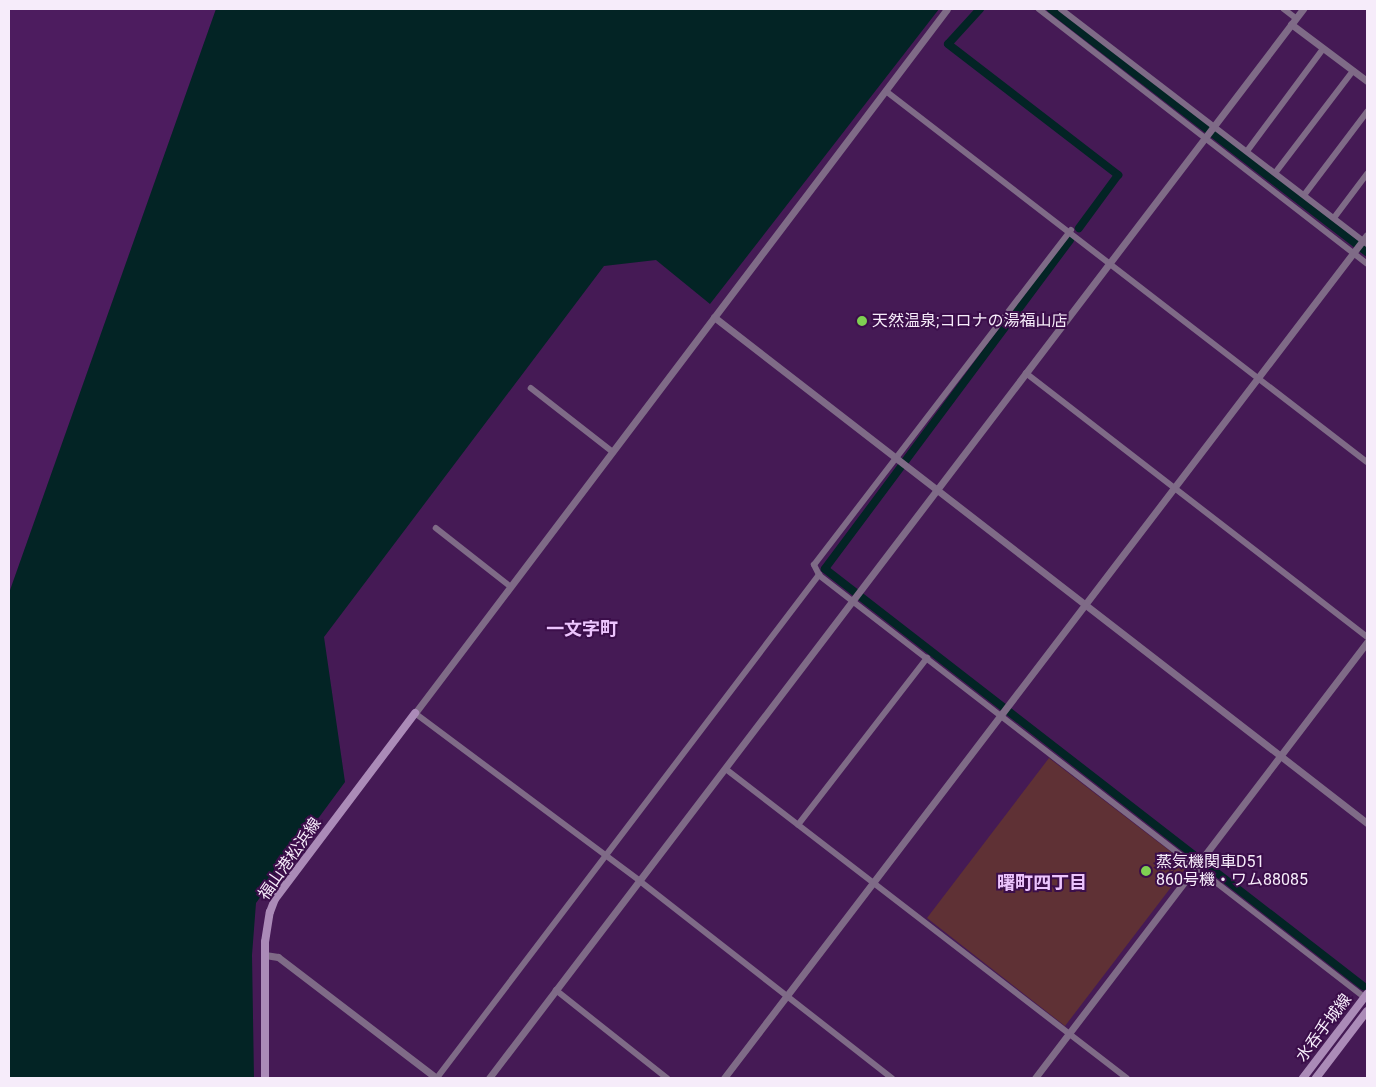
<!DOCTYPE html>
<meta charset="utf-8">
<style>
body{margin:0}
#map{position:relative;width:1376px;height:1087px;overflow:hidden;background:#451a55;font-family:Roboto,"Noto Sans JP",sans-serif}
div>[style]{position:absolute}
.built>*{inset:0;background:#4d1c5f}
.green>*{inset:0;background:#5f3135}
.water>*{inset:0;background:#032425}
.canal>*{height:8px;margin:-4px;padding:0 4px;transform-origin:4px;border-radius:4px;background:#032425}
.minor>*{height:5.5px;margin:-2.75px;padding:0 2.75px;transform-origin:2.75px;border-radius:2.75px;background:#7f6b87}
.tertiary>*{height:7px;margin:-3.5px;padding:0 3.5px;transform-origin:3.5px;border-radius:3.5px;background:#7f6b87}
.secondary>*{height:8px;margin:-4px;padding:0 4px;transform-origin:4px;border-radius:4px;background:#ab8bb8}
.dots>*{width:14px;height:14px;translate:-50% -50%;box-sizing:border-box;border:2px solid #3b0e4a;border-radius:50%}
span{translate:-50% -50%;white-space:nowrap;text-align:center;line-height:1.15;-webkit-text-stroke:4px #3b0e4a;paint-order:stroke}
.poi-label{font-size:16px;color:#f6ecfa}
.left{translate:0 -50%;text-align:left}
.street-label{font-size:16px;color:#f6ecfa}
.neighbourhood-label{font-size:18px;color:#ecc4fd;font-weight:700}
.frame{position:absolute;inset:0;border:10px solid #f6ecfa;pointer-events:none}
</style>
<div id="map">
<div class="built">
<i style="clip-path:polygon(9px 9px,216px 9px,9px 593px)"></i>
</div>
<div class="green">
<i style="clip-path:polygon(1049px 758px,1188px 865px,1065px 1026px,927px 918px)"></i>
</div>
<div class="water">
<i style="clip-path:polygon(216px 9px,939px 9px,710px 304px,656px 260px,604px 266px,324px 637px,345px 782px,256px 903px,252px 955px,254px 1078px,9px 1078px,9px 593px)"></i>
</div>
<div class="canal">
<i style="left:980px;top:9px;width:47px;rotate:132.4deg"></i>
<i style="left:948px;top:44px;width:215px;rotate:37.6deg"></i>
<i style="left:1118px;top:175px;width:66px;rotate:126.3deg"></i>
<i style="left:1051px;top:9px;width:399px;rotate:37.6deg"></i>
<i style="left:1070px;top:240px;width:410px;rotate:126.7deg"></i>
<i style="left:825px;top:569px;width:681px;rotate:37.78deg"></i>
</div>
<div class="minor">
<i style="left:1039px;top:9px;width:415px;rotate:37.8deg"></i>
<i style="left:1061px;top:9px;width:386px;rotate:37.5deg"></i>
<i style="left:1284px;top:9px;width:15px;rotate:37deg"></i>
<i style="left:886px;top:91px;width:607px;rotate:37.64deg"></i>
<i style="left:1248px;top:150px;width:126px;rotate:-53.4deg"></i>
<i style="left:1276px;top:172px;width:127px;rotate:-52.7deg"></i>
<i style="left:1305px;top:194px;width:103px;rotate:-52.9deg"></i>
<i style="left:1334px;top:218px;width:55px;rotate:-53.1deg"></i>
<i style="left:1026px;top:373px;width:431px;rotate:37.7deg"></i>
<i style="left:531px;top:388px;width:103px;rotate:37.9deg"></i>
<i style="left:436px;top:528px;width:94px;rotate:38.1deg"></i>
<i style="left:819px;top:575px;width:11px;rotate:-117deg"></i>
<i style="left:814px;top:565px;width:422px;rotate:-52.5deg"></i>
<i style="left:415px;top:713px;width:281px;rotate:36.7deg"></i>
<i style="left:640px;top:881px;width:320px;rotate:38deg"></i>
<i style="left:726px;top:769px;width:506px;rotate:37.62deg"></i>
<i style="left:798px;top:825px;width:211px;rotate:-52.3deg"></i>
<i style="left:556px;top:990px;width:142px;rotate:38.4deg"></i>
<i style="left:437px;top:1078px;width:632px;rotate:-52.79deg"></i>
<i style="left:819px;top:575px;width:693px;rotate:37.73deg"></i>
</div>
<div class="tertiary">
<i style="left:1291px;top:24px;width:95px;rotate:36.9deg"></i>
<i style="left:714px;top:317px;width:826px;rotate:37.77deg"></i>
<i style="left:415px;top:713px;width:882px;rotate:-52.92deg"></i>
<i style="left:265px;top:955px;width:13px;rotate:9deg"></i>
<i style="left:278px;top:957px;width:199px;rotate:37.4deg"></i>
<i style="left:489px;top:1078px;width:1344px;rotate:-52.71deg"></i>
<i style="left:724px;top:1078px;width:1060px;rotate:-52.67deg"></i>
<i style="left:1035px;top:1078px;width:548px;rotate:-52.71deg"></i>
</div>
<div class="secondary">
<i style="left:265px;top:1078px;width:136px;rotate:-90deg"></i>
<i style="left:265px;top:942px;width:30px;rotate:-81deg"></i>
<i style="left:270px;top:912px;width:14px;rotate:-69deg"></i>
<i style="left:275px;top:899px;width:233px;rotate:-53deg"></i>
<i style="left:1303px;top:1078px;width:106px;rotate:-52.7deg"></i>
<i style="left:1316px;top:1078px;width:84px;rotate:-52.7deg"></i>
</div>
<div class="dots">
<i style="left:862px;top:321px;background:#7fd052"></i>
<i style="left:1146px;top:871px;background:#7fd052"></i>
</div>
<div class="poi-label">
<span class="left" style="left:872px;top:321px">天然温泉;コロナの湯福山店</span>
<span class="left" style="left:1156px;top:871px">蒸気機関車D51<br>860号機・ワム88085</span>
</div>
<div class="street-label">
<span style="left:290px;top:859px;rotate:-55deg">福山港松浜線</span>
<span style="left:1324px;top:1028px;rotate:-53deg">水呑手城線</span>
</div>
<div class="neighbourhood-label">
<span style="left:582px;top:629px">一文字町</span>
<span style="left:1042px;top:883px">曙町四丁目</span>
</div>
<div class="frame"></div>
</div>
